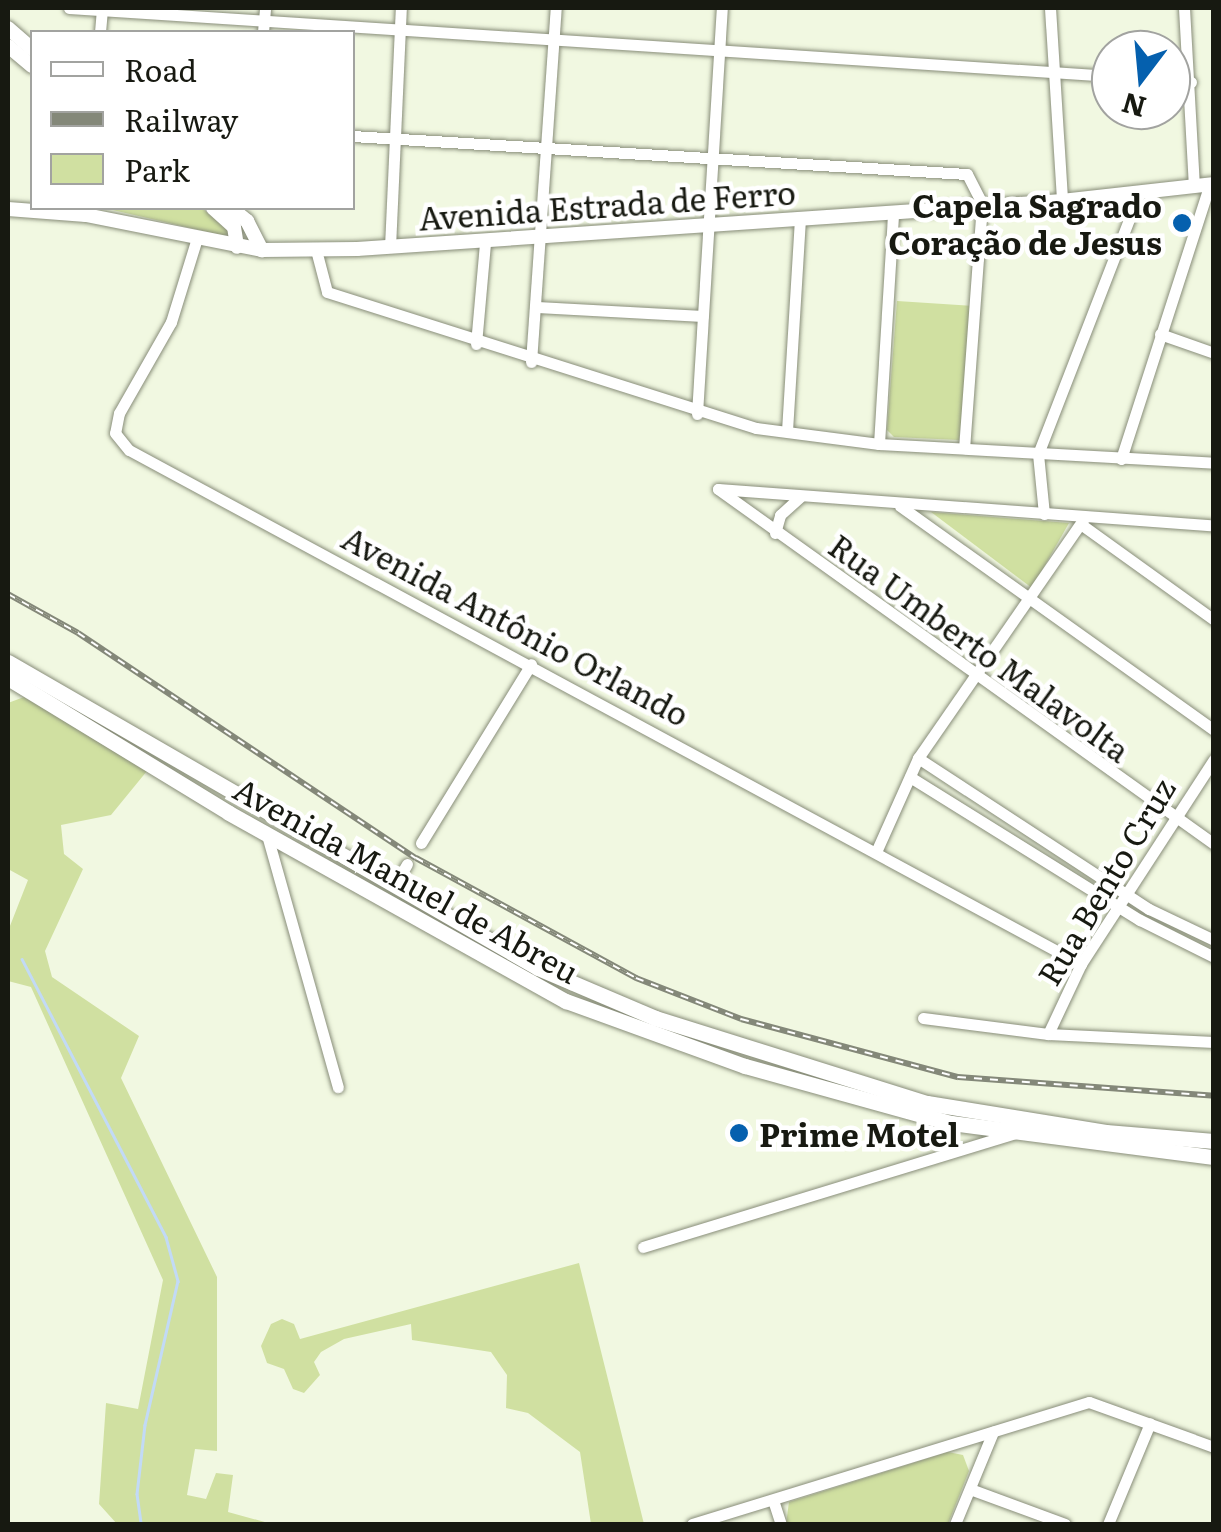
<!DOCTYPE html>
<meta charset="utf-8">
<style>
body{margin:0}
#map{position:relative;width:1221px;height:1532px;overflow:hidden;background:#f1f8e1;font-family:Literata,serif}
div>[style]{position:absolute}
.green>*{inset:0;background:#d0e0a1}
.stream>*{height:2.5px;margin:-1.25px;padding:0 1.25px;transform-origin:1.25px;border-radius:1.25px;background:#c2daf6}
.roads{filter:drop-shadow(0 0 2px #888d79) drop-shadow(0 0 2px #888d79)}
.minor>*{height:11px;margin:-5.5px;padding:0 5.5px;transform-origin:5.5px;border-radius:5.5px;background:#fff}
.tertiary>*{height:14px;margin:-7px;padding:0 7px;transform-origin:7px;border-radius:7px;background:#fff}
.secondary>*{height:15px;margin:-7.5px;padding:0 7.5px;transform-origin:7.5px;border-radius:7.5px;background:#fff}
.rail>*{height:6px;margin-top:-3px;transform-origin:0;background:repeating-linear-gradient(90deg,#fff 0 8px,#848879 0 16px);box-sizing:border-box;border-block:2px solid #848879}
.dots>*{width:28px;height:28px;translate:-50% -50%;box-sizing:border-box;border:5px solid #fff;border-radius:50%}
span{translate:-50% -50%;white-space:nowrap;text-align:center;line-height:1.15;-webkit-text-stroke:9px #fff;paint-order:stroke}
.street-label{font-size:32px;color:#171911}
.poi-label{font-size:32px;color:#171911;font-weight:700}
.right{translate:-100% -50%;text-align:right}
.left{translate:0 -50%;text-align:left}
.frame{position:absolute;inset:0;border:10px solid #171911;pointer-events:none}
.legend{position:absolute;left:30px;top:30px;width:325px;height:180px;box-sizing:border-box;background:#fff;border:2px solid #a2a3a0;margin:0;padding:12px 18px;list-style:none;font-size:30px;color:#171911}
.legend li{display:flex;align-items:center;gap:20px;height:50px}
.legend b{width:50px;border:2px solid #a2a3a0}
.north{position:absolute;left:1091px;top:30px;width:100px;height:100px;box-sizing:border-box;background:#fff;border:2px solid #a2a3a0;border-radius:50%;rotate:196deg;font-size:28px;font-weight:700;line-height:40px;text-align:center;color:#171911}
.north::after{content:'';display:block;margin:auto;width:35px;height:45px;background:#0560ae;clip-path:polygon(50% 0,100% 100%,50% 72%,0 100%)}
</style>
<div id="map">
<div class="green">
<i style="clip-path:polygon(104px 208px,202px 208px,229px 232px,225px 236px)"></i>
<i style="clip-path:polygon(897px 301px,974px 306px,959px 440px,894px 437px,887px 430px)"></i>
<i style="clip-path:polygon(931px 512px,1069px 523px,1032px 588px)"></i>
<i style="clip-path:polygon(24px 697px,147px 771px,111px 815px,61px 825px,64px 854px,83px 869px,45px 951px,52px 977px,139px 1036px,121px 1078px,217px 1277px,217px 1451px,195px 1449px,187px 1495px,206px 1499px,216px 1473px,233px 1475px,228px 1512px,272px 1524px,117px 1524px,99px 1504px,106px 1403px,138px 1409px,163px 1280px,31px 987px,8px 981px,8px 931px,28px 880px,8px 869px,8px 703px)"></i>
<i style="clip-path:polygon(579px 1263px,644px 1524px,591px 1524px,580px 1452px,528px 1413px,506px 1408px,507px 1375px,491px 1352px,412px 1340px,411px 1324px,344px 1339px,321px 1352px,314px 1362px,320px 1375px,304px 1393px,293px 1389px,284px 1369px,267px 1363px,261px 1346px,271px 1324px,282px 1319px,294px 1324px,300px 1339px)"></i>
<i style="clip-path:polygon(948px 1452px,963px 1455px,969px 1471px,948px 1524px,786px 1524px,789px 1502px)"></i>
</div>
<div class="stream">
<i style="left:22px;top:959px;width:313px;rotate:62.6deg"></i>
<i style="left:166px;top:1237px;width:46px;rotate:74.7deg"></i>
<i style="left:178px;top:1281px;width:148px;rotate:102.9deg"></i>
<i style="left:145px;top:1425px;width:69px;rotate:96.6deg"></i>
<i style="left:137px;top:1494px;width:30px;rotate:82deg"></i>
</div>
<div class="roads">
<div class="minor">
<i style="left:69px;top:8px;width:1044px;rotate:3.73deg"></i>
<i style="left:1050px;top:8px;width:193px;rotate:86.4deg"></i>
<i style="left:1184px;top:8px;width:178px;rotate:86.8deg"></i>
<i style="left:100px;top:32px;width:24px;rotate:-85deg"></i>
<i style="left:263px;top:32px;width:24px;rotate:-85deg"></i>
<i style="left:1171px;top:81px;width:20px;rotate:3deg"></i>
<i style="left:352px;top:136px;width:616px;rotate:3.54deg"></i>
<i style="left:967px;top:174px;width:34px;rotate:63deg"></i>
<i style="left:982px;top:204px;width:245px;rotate:94.2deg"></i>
<i style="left:197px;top:238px;width:88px;rotate:107.2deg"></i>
<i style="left:171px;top:322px;width:105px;rotate:119.7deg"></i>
<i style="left:119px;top:413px;width:20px;rotate:101deg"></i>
<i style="left:115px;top:433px;width:22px;rotate:51deg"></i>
<i style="left:129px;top:450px;width:1082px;rotate:28.37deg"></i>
<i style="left:390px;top:247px;width:239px;rotate:-87.4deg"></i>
<i style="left:316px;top:250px;width:43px;rotate:75.3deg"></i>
<i style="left:327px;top:292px;width:450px;rotate:17.6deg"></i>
<i style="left:756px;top:428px;width:124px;rotate:7.4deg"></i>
<i style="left:879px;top:444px;width:336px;rotate:3.2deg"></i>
<i style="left:537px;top:307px;width:166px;rotate:3.1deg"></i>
<i style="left:1160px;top:334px;width:57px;rotate:19.4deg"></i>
<i style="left:476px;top:344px;width:101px;rotate:-84.9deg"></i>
<i style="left:531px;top:362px;width:355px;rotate:-86deg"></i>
<i style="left:697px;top:414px;width:407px;rotate:-86.5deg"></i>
<i style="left:787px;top:431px;width:213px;rotate:-86.5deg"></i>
<i style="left:879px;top:444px;width:231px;rotate:-86.5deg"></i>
<i style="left:1121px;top:459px;width:289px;rotate:-72.1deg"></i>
<i style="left:718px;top:489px;width:610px;rotate:35.59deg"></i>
<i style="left:718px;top:489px;width:497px;rotate:4.2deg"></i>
<i style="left:900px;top:506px;width:386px;rotate:35.5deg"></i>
<i style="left:1044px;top:514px;width:60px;rotate:-95.7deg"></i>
<i style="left:1038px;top:454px;width:279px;rotate:-68.8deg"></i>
<i style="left:1082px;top:525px;width:163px;rotate:35.7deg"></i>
<i style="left:775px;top:533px;width:19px;rotate:-74deg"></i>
<i style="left:780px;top:515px;width:27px;rotate:-42deg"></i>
<i style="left:918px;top:758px;width:276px;rotate:33.2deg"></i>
<i style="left:1149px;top:909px;width:72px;rotate:25.5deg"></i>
<i style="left:910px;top:777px;width:271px;rotate:31.9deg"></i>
<i style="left:1140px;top:920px;width:83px;rotate:26.6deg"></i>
<i style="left:267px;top:835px;width:262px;rotate:74.3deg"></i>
<i style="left:421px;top:843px;width:210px;rotate:-58.4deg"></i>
<i style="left:876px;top:852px;width:103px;rotate:-65.9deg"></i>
<i style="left:918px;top:758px;width:293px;rotate:-55.3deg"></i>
<i style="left:396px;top:883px;width:22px;rotate:-60deg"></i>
<i style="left:923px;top:1018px;width:126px;rotate:7.3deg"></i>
<i style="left:1048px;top:1034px;width:166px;rotate:2.8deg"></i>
<i style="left:1048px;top:1034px;width:77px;rotate:-64.8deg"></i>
<i style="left:1081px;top:964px;width:244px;rotate:-57deg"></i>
<i style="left:643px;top:1247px;width:391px;rotate:-17deg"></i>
<i style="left:970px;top:1489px;width:101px;rotate:20.2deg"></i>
<i style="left:773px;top:1500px;width:25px;rotate:72deg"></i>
<i style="left:692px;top:1524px;width:415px;rotate:-17.1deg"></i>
<i style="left:1089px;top:1402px;width:133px;rotate:19.8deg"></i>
<i style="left:955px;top:1524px;width:100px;rotate:-67.6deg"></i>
<i style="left:1108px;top:1524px;width:109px;rotate:-67.4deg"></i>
</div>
<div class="tertiary">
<i style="left:8px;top:28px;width:32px;rotate:41deg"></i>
<i style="left:8px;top:46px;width:31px;rotate:40deg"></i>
<i style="left:213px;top:208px;width:28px;rotate:42deg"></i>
<i style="left:234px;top:227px;width:20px;rotate:81deg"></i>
<i style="left:231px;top:208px;width:21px;rotate:39deg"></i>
<i style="left:247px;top:221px;width:33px;rotate:63deg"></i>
<i style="left:8px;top:209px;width:78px;rotate:4.4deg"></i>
<i style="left:86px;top:215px;width:179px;rotate:11.2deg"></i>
<i style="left:262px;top:250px;width:95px;rotate:-0.6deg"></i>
<i style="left:357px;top:249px;width:707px;rotate:-3.89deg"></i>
<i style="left:1062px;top:201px;width:153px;rotate:-6.4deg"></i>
</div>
<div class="secondary">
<i style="left:8px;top:662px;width:612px;rotate:30deg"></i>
<i style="left:538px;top:968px;width:127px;rotate:23.1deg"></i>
<i style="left:655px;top:1018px;width:285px;rotate:17.4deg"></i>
<i style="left:927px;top:1103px;width:181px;rotate:9.2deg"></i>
<i style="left:1106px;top:1132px;width:108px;rotate:4.8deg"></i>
<i style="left:8px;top:678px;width:259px;rotate:31.4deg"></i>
<i style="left:229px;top:813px;width:386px;rotate:29.2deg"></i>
<i style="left:566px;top:1001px;width:190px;rotate:20deg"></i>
<i style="left:745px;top:1066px;width:214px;rotate:15.5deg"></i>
<i style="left:951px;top:1123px;width:265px;rotate:7.4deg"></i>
</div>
</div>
<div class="rail">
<i style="left:8px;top:594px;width:80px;rotate:29.1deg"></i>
<i style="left:78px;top:633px;width:406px;rotate:33.7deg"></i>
<i style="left:416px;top:858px;width:251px;rotate:28.6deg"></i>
<i style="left:636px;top:978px;width:113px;rotate:21.3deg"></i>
<i style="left:741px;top:1019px;width:225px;rotate:15deg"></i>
<i style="left:958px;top:1077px;width:257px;rotate:4.2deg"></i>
</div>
<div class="dots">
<i style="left:1182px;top:223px;background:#0560ae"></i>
<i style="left:739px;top:1133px;background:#0560ae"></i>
</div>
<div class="street-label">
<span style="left:607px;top:204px;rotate:-4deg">Avenida Estrada de Ferro</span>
<span style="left:516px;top:625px;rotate:28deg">Avenida Antônio Orlando</span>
<span style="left:980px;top:647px;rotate:36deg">Rua Umberto Malavolta</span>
<span style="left:407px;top:879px;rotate:29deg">Avenida Manuel de Abreu</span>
<span style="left:1105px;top:881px;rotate:-59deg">Rua Bento Cruz</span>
</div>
<div class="poi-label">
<span class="right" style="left:1162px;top:223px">Capela Sagrado<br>Coração de Jesus</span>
<span class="left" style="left:759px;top:1133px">Prime Motel</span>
</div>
<div class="frame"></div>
<ul class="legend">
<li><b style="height:12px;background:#fff"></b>Road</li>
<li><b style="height:12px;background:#848879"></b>Railway</li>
<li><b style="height:28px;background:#d0e0a1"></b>Park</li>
</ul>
<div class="north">N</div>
</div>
